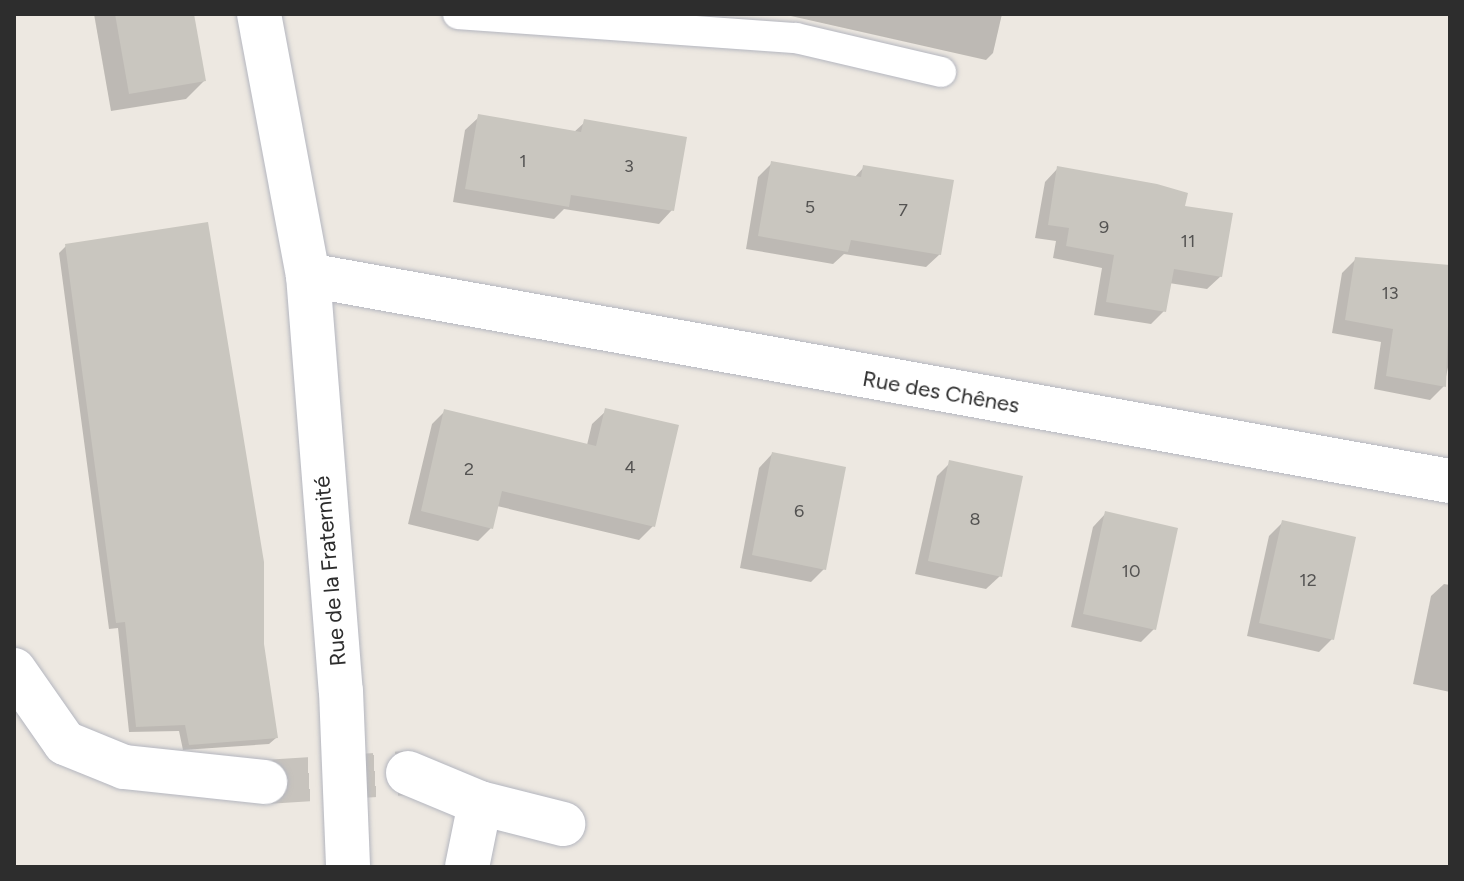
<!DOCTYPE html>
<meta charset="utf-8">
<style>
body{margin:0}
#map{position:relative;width:1464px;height:881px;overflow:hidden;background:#ede8e1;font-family:Figtree,sans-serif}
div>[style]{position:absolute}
.shadow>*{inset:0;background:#0003}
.building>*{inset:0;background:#c9c6bf}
.street-tunnel>*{height:44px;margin-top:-22px;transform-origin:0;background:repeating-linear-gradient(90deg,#c7c3bd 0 44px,transparent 0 66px)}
.roads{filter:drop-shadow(0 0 2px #b4b6bf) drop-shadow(0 0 2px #b4b6bf)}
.lane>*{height:30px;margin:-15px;padding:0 15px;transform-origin:15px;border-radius:15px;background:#fff}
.street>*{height:44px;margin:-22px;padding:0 22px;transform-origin:22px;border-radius:22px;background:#fff}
span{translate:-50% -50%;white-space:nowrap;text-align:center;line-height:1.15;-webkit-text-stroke:7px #fff;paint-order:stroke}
.number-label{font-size:18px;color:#545352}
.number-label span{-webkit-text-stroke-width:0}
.street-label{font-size:22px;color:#2d2d2d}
.frame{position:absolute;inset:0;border:16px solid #2d2d2d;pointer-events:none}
</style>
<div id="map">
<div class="shadow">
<i style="clip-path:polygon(94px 14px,192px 14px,204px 81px,186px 99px,111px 111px)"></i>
<i style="clip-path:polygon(782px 14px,1002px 14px,993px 53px,986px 60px)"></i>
<i style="clip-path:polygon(479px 117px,573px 133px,585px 122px,672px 210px,659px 224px,564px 209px,554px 219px,453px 202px,465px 130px)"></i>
<i style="clip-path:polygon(772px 163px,854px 178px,864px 167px,940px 254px,926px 267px,844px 254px,833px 264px,746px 249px,758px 177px)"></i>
<i style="clip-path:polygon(1058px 168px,1183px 207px,1221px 276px,1207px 289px,1169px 283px,1164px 311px,1151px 324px,1094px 315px,1102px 268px,1053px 258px,1056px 241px,1035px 238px,1045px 182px)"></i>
<i style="clip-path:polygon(66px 246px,276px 738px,269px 744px,183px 750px,179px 731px,129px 732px,118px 628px,109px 629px,59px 253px)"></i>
<i style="clip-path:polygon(1356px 259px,1450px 267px,1450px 358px,1444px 386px,1430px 400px,1374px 389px,1381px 342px,1332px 333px,1342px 273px)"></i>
<i style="clip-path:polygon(445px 411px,587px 445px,592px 424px,606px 411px,653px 526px,639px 540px,497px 506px,491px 528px,478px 541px,408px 524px,432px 424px)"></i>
<i style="clip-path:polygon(772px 454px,824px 569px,811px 582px,740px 568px,759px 468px)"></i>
<i style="clip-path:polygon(950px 463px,1000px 576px,986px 589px,915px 574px,937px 476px)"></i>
<i style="clip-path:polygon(1106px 513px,1154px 629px,1141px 642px,1071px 627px,1093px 527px)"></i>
<i style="clip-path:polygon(1283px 522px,1332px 639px,1319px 652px,1247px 636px,1269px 536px)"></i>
<i style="clip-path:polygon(1444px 584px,1450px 585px,1450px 692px,1413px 684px,1431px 596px)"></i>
</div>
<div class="building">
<i style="clip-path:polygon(115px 14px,194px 14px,206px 81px,129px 94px)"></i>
<i style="clip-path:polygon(478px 114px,581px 132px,584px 119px,687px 137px,674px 211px,571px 195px,569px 207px,465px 189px)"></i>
<i style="clip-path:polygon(771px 161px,861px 177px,863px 165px,954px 180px,941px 255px,851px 240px,848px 252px,758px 236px)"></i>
<i style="clip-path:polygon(1057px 166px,1157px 184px,1188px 193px,1185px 206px,1233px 213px,1222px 277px,1174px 269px,1166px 312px,1106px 302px,1114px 255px,1066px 246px,1069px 228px,1048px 225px)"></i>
<i style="clip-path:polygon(208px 222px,264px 562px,264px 644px,278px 738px,189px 745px,185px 725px,136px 727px,125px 622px,116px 623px,65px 244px)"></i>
<i style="clip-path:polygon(1355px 257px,1450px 265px,1446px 387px,1386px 376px,1393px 329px,1345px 320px)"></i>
<i style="clip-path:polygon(605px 408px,679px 425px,655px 527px,502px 491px,493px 529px,421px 511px,444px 409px,596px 446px)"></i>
<i style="clip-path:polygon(772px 452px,846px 467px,826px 570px,752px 555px)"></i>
<i style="clip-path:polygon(949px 460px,1023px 476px,1002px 577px,928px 561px)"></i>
<i style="clip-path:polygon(1105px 511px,1178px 528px,1156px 630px,1083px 614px)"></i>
<i style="clip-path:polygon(1282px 520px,1356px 537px,1334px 640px,1259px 623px)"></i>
</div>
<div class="street-tunnel">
<i style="left:265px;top:782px;width:143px;rotate:-3.6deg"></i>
</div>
<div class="roads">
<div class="lane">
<i style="left:458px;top:14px;width:339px;rotate:4.1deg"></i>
<i style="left:796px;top:38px;width:149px;rotate:13.2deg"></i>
</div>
<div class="street">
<i style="left:259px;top:14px;width:266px;rotate:79.4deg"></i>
<i style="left:308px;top:275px;width:417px;rotate:85.5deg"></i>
<i style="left:341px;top:691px;width:176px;rotate:87.7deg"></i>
<i style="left:308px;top:275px;width:1160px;rotate:10.23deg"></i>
<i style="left:14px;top:670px;width:89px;rotate:55.1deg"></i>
<i style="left:65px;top:743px;width:64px;rotate:22.1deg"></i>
<i style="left:124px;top:767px;width:142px;rotate:6.1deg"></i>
<i style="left:408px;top:773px;width:78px;rotate:22.6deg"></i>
<i style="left:480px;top:803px;width:86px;rotate:14.2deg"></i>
<i style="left:467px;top:867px;width:65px;rotate:-78.5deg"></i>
</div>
</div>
<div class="number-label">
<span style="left:523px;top:161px">1</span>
<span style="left:629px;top:166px">3</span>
<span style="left:810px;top:207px">5</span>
<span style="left:903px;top:210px">7</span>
<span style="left:1104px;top:227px">9</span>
<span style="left:1188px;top:241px">11</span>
<span style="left:1390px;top:293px">13</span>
<span style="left:630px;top:467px">4</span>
<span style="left:469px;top:469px">2</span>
<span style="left:799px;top:511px">6</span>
<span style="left:975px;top:519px">8</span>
<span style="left:1131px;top:571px">10</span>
<span style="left:1308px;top:580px">12</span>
</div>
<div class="street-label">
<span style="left:941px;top:392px;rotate:10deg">Rue des Chênes</span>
<span style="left:330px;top:571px;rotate:-95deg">Rue de la Fraternité</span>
</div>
<div class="frame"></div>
</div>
